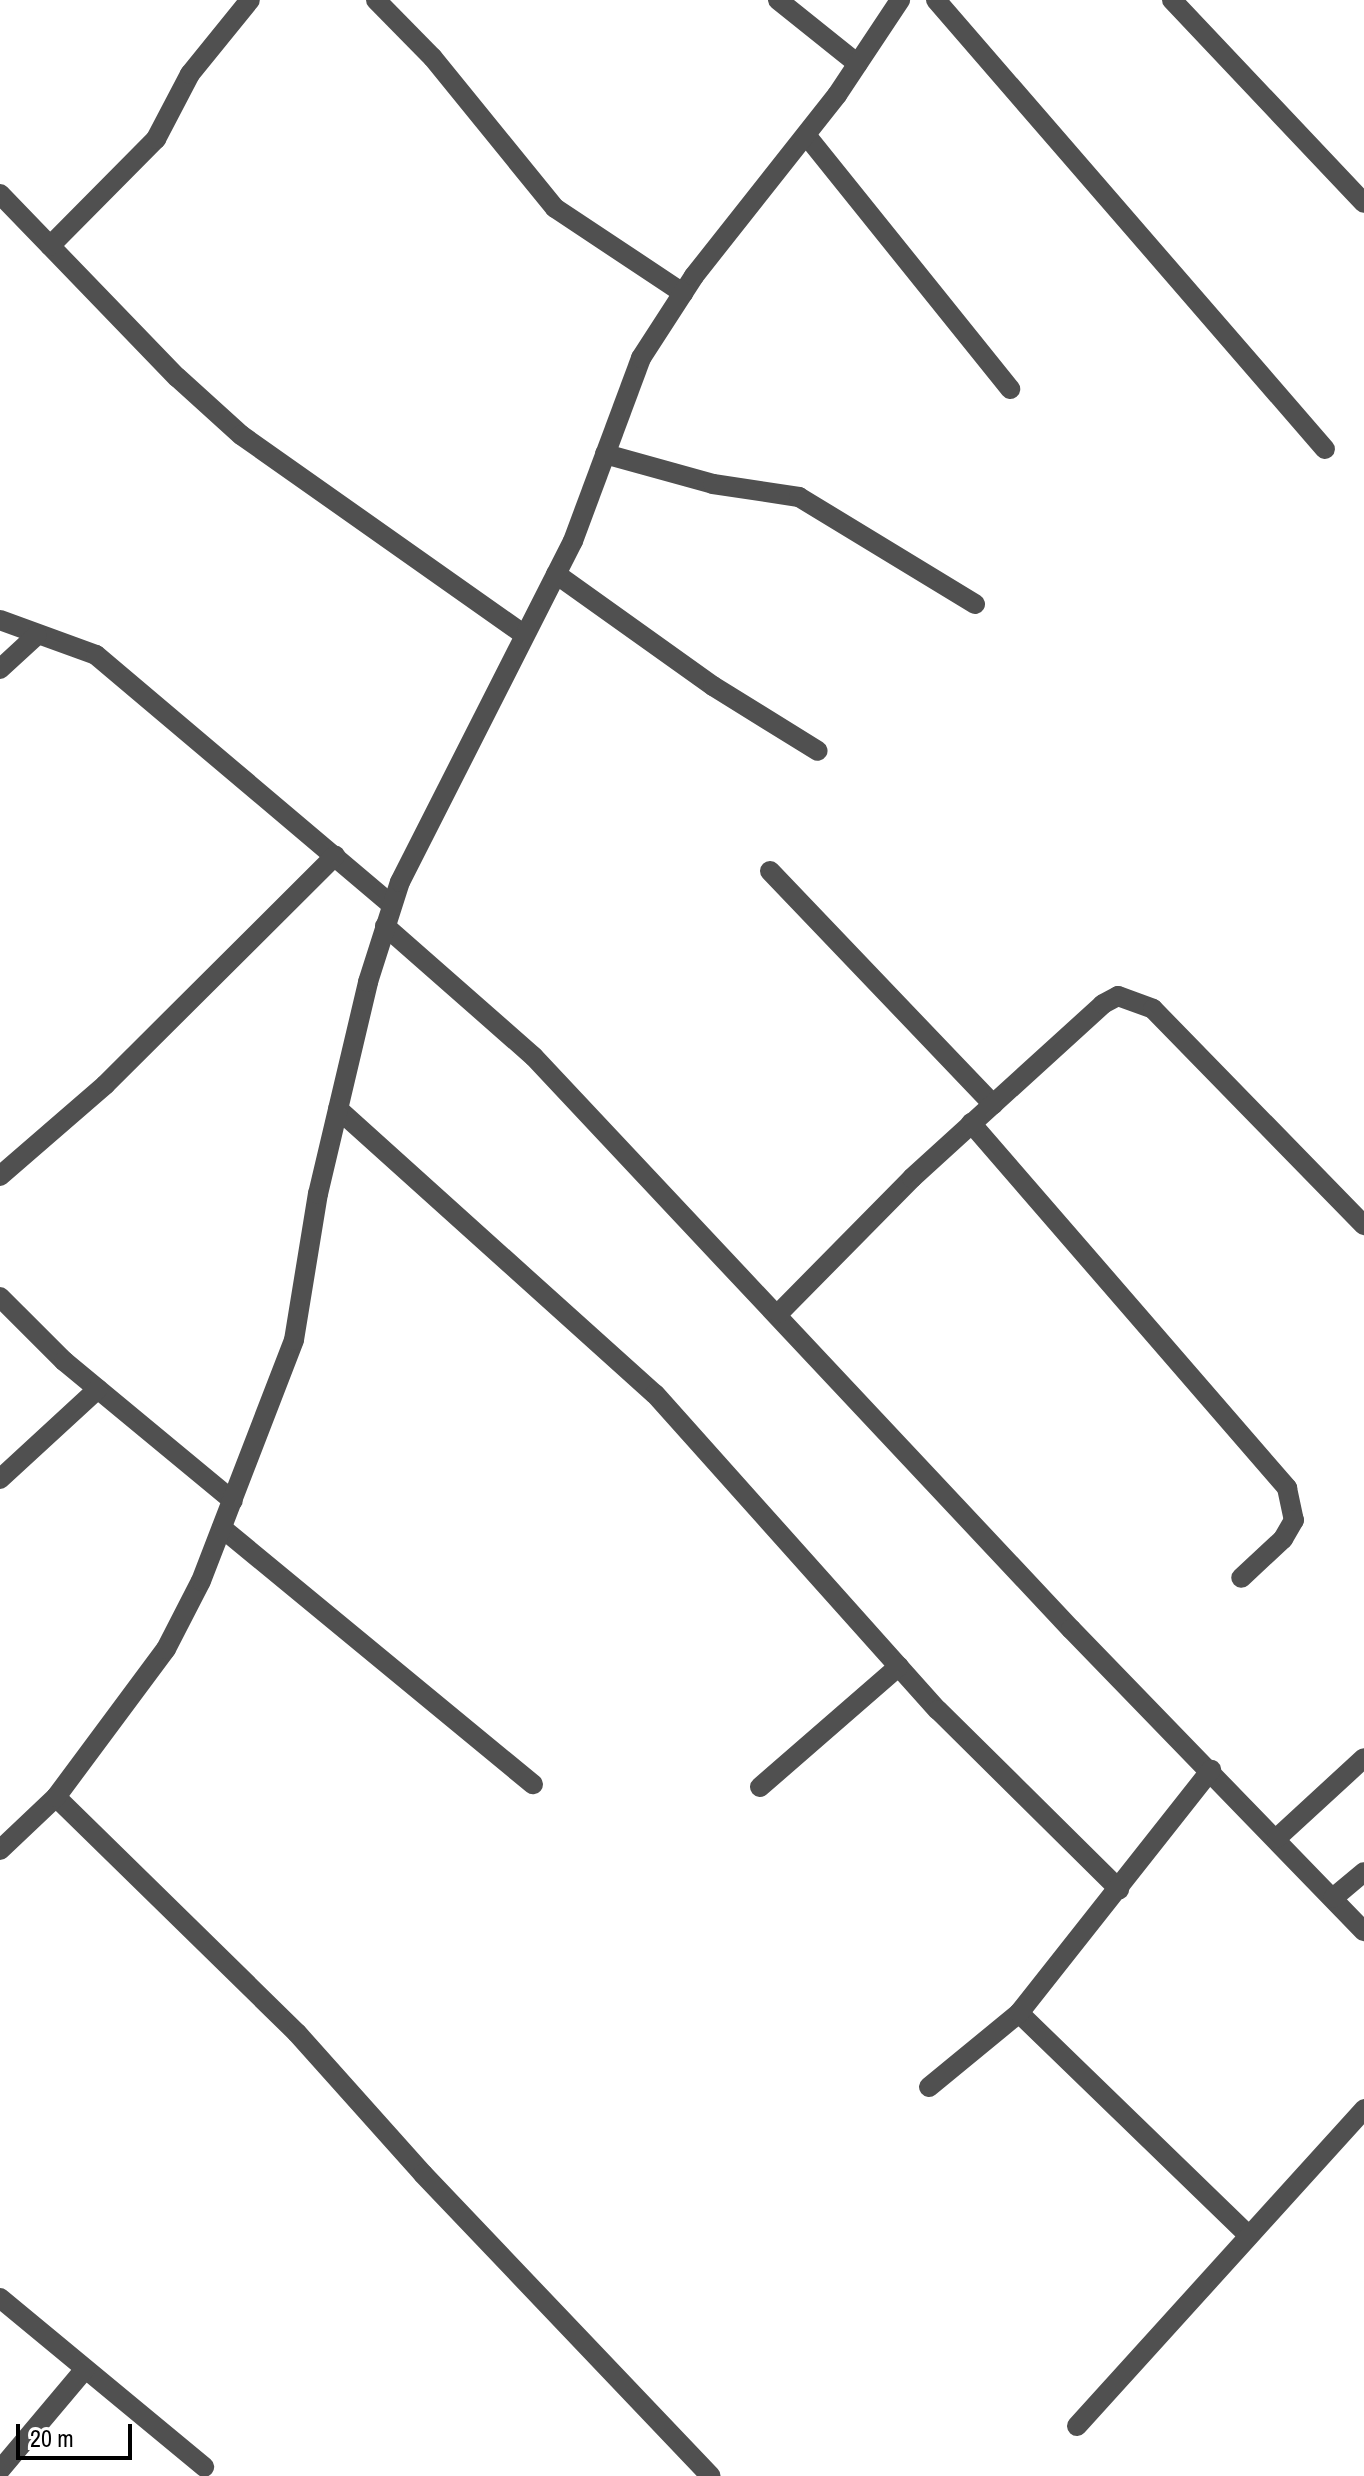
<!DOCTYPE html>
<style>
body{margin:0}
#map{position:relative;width:1364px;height:2476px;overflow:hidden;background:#fff;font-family:"Archivo Narrow",sans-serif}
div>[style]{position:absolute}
.minor>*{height:20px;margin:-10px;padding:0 10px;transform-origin:10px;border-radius:10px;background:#505050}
span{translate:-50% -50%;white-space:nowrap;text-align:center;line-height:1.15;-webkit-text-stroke:7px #fff;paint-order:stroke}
.scale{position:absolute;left:16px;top:2424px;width:116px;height:36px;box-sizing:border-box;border:4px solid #000;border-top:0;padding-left:10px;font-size:24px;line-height:28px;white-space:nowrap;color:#000;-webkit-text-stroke:6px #fff;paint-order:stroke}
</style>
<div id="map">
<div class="minor">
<i style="left:376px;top:0;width:81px;rotate:45.5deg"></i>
<i style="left:433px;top:58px;width:193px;rotate:50.9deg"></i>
<i style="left:555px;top:208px;width:154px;rotate:33.6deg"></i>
<i style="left:778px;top:0;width:102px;rotate:38.7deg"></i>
<i style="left:936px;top:0;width:594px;rotate:49.1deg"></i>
<i style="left:1172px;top:0;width:279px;rotate:46.6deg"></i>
<i style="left:806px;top:135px;width:326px;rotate:51.2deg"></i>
<i style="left:0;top:194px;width:255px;rotate:46deg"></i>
<i style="left:177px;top:377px;width:86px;rotate:42.2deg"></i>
<i style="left:241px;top:435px;width:347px;rotate:35.2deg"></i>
<i style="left:50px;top:246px;width:151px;rotate:-45.3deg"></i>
<i style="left:156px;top:139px;width:73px;rotate:-62.4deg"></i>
<i style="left:190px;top:74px;width:95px;rotate:-51deg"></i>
<i style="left:605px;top:454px;width:112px;rotate:15.5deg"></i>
<i style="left:713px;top:484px;width:87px;rotate:8.6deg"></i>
<i style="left:799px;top:497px;width:206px;rotate:31.3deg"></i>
<i style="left:556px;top:574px;width:193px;rotate:35.5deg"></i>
<i style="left:713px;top:686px;width:123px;rotate:31.8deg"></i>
<i style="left:0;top:620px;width:102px;rotate:20deg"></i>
<i style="left:96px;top:655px;width:387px;rotate:40.2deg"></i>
<i style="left:0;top:669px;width:50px;rotate:-42.6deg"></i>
<i style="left:770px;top:871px;width:323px;rotate:46.3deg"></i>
<i style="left:385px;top:926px;width:198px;rotate:41.3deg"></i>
<i style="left:534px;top:1057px;width:785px;rotate:46.81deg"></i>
<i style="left:1071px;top:1629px;width:421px;rotate:45.9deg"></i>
<i style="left:338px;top:1109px;width:426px;rotate:42deg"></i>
<i style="left:655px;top:1394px;width:424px;rotate:48.2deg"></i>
<i style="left:938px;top:1710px;width:255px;rotate:44.7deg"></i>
<i style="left:971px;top:1123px;width:483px;rotate:49.1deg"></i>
<i style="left:1287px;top:1488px;width:33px;rotate:78deg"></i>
<i style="left:1294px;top:1520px;width:22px;rotate:120deg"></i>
<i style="left:1283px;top:1539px;width:57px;rotate:137.1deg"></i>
<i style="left:0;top:1176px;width:139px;rotate:-40.9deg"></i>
<i style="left:105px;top:1085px;width:325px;rotate:-44.9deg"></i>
<i style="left:0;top:1297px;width:91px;rotate:45deg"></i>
<i style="left:64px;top:1361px;width:219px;rotate:39.6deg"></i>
<i style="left:779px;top:1313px;width:190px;rotate:-45.4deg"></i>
<i style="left:912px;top:1178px;width:258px;rotate:-42.3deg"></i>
<i style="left:1103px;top:1004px;width:17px;rotate:-28deg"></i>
<i style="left:1118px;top:996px;width:37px;rotate:20deg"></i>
<i style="left:1153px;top:1009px;width:302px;rotate:45.7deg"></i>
<i style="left:0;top:1479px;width:133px;rotate:-42.6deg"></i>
<i style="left:222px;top:1528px;width:403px;rotate:39.5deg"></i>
<i style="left:760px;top:1787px;width:184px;rotate:-41deg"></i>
<i style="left:56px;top:1797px;width:337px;rotate:44.4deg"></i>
<i style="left:297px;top:2033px;width:189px;rotate:48.2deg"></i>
<i style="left:423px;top:2174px;width:417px;rotate:46.4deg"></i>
<i style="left:1277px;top:1838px;width:118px;rotate:-42.6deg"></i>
<i style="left:0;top:1850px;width:77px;rotate:-43.4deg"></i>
<i style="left:56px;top:1797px;width:184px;rotate:-53.4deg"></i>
<i style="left:166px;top:1649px;width:76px;rotate:-62.8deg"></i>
<i style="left:201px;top:1581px;width:258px;rotate:-68.9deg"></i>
<i style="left:294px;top:1340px;width:148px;rotate:-80.7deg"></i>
<i style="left:318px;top:1194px;width:218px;rotate:-76.7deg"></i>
<i style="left:368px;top:982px;width:105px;rotate:-72.3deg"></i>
<i style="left:400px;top:882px;width:382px;rotate:-63.1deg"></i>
<i style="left:573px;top:541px;width:195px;rotate:-69.6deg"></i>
<i style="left:641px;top:358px;width:98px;rotate:-57.1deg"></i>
<i style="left:694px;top:276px;width:231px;rotate:-51.7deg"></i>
<i style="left:837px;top:95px;width:114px;rotate:-56.4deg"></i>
<i style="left:1333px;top:1898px;width:40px;rotate:-40deg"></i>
<i style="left:1019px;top:2013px;width:320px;rotate:44.1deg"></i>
<i style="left:929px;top:2087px;width:117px;rotate:-39.4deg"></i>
<i style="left:1019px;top:2013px;width:310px;rotate:-51.7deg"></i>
<i style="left:0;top:2298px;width:265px;rotate:39.6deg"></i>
<i style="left:1077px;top:2426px;width:428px;rotate:-47.8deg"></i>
<i style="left:0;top:2470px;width:132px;rotate:-49.9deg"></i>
</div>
<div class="scale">20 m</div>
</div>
